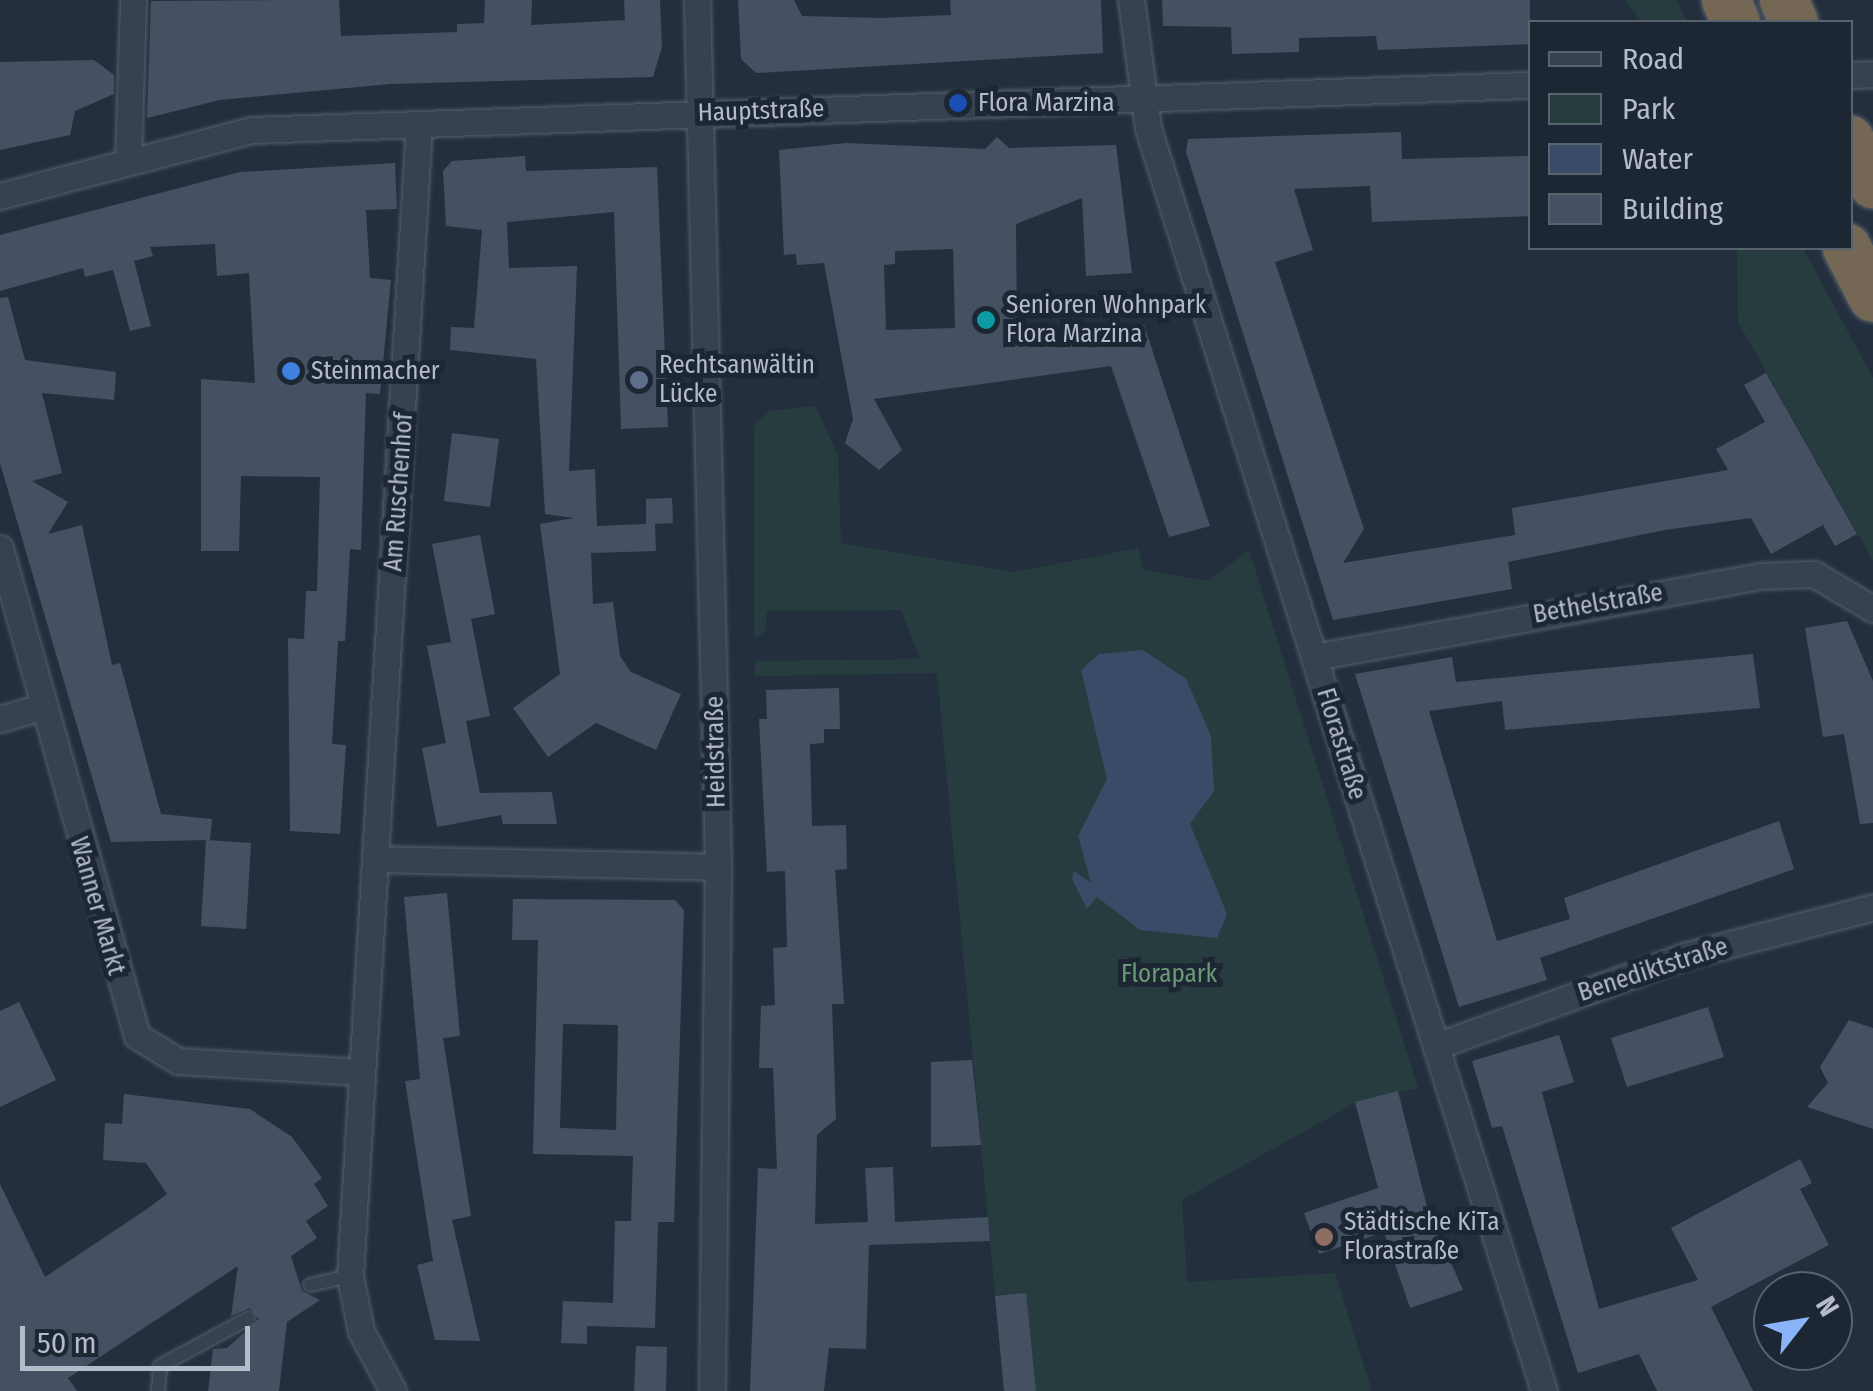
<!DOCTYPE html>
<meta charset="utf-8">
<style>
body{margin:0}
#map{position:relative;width:1873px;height:1391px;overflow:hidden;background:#242f3e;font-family:"Fira Sans Condensed",sans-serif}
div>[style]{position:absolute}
.green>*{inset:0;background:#263c3f}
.water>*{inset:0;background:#394c67}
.building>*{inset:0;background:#455162}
.roads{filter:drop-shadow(0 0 2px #565f6c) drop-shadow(0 0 2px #565f6c)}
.service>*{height:12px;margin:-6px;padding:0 6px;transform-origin:6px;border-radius:6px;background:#38414e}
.minor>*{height:25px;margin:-12.5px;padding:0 12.5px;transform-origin:12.5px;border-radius:12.5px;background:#38414e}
.motorway>*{height:48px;margin:-24px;padding:0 24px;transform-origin:24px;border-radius:24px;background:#746855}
.dots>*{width:28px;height:28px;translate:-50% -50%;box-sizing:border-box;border:5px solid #1d2633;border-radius:50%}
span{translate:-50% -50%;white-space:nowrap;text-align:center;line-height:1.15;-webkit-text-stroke:10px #1d2633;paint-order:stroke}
.poi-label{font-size:25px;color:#b4bcc9}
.left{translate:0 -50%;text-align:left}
.street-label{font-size:25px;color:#b4bcc9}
.park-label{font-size:25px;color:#6b9a76}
.legend{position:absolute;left:1528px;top:20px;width:325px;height:230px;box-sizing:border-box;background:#1d2633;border:2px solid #59626f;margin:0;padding:12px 18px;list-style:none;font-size:30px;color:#b4bcc9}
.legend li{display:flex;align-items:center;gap:20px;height:50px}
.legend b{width:50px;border:2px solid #59626f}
.north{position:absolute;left:1753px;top:1271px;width:100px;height:100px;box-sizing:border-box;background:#1d2633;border:2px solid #59626f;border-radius:50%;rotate:59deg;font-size:28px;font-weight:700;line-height:40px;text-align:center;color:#b4bcc9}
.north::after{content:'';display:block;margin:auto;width:35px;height:45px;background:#8ab4f8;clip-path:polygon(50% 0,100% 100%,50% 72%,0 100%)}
.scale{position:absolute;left:20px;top:1326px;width:230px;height:45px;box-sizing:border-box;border:5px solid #b4bcc9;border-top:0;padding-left:12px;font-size:30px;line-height:35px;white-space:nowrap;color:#b4bcc9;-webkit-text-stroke:8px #1d2633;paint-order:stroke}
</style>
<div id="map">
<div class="green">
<i style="clip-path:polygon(1624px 0,1677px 0,1687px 22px,1642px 22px)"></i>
<i style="clip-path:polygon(1737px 248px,1803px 248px,1873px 378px,1873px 561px,1738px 322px)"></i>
<i style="clip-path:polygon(815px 406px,838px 455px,841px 543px,1015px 572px,1138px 548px,1143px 570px,1207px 581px,1249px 550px,1418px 1088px,1355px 1103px,1182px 1200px,1187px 1282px,1335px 1273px,1372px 1391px,1004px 1391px,937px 673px,755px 676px,755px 661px,920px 659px,901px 610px,767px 611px,766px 631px,754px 638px,754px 425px,769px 411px)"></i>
</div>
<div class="water">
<i style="clip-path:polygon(1143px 650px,1186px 679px,1211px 736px,1214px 791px,1190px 824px,1227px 914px,1217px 938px,1140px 930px,1097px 897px,1087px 909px,1072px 879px,1074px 871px,1091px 883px,1078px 836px,1107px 779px,1081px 670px,1099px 654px)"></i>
</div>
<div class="building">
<i style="clip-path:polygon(292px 0,339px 0,341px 36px,457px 32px,457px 24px,484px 23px,485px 0,532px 0,531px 25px,625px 20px,624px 0,660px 0,662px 47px,653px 77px,390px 84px,220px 100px,147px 118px,151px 1px)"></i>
<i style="clip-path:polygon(738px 0,794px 0,802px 16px,880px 18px,951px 15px,950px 0,1101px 0,1103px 53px,756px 73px,741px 59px)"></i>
<i style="clip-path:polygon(1162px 0,1530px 0,1530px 44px,1378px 50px,1376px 36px,1299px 38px,1299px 52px,1232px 54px,1231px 27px,1163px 26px)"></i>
<i style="clip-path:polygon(94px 60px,114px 75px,114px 94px,75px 111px,70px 135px,0 150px,0 62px)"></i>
<i style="clip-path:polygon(1401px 132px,1402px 159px,1530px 156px,1530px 216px,1372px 222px,1370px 186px,1294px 189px,1313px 250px,1275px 262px,1364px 529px,1343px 563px,1515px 535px,1512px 508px,1728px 470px,1716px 449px,1765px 422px,1744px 385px,1766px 373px,1857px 534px,1835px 546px,1823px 525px,1771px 554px,1751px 518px,1665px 530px,1508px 562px,1512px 589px,1333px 620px,1186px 152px,1188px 139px)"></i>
<i style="clip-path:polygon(evenodd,997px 137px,1009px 148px,1116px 145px,1132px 273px,1086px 276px,1082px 198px,1016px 224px,1017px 342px,1144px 325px,1210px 526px,1169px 537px,1111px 366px,874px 399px,902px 450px,879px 470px,845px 443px,853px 419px,824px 263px,797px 265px,796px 254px,784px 255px,779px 150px,846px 143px,985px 149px,997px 137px,953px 249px,955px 328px,886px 330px,884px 265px,895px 264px,895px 251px,953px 249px)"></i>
<i style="clip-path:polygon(525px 156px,526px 171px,657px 167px,668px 427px,621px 429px,614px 212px,507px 222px,509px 268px,577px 266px,569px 471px,595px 469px,597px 526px,646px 524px,646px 499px,672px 498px,673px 523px,655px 524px,656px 551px,591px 553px,593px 604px,613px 602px,620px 656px,631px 672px,681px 694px,656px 750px,596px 723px,548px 757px,513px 708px,560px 674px,540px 524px,574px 518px,545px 514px,536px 359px,450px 350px,451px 327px,474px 328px,482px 230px,446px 226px,443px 171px,452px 161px)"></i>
<i style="clip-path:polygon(395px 163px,397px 209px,366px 210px,370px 278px,391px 280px,380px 394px,366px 393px,361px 550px,350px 549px,345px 641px,338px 641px,332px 744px,346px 745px,340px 834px,290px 831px,288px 638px,304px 639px,306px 591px,317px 591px,320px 477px,241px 476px,239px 551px,201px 551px,201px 379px,255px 383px,249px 273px,217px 276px,215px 244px,150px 247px,153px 256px,134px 261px,151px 326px,130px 331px,113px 270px,85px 277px,83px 268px,0 291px,0 235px,240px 172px)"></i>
<i style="clip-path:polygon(8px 297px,25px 360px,116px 372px,114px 400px,42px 393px,62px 473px,32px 481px,68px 502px,48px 534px,82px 525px,112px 665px,120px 663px,161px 814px,212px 819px,210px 840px,111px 842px,0 463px,0 298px)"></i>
<i style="clip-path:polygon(452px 433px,499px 439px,490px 507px,444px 501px)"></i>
<i style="clip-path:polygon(480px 535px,495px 614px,471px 619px,490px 716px,466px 721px,480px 793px,552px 792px,557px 824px,503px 824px,501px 815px,437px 827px,422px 748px,446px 743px,427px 646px,451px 642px,432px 544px)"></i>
<i style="clip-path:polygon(1847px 621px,1873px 681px,1873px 823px,1860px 824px,1844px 734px,1823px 737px,1805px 628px)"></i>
<i style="clip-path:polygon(1753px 654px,1760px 708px,1505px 730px,1502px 701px,1429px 711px,1497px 941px,1570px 919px,1564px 898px,1779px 821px,1794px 869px,1540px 958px,1547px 980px,1459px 1007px,1355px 674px,1452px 657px,1456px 682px)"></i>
<i style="clip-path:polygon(839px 688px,840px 729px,824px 729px,824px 743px,810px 744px,812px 826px,846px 825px,847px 869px,835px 870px,844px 1004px,832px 1004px,836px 1119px,817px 1135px,815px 1224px,868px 1222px,865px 1168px,893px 1167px,895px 1222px,988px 1217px,990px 1241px,869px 1245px,866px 1349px,829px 1348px,824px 1391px,750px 1391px,758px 1168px,777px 1169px,773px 1068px,759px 1068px,761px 1006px,775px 1005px,773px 948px,787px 947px,785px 871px,767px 872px,759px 719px,767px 719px,766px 690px)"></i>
<i style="clip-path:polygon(206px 840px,251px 843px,246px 929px,201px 926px)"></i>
<i style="clip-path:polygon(447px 893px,460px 1036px,443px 1038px,471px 1216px,452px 1220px,480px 1341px,435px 1340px,417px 1265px,433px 1261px,405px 1081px,420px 1079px,404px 897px)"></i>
<i style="clip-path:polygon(evenodd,513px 899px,675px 900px,684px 910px,674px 1222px,658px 1222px,655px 1328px,587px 1326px,587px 1344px,561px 1343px,563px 1301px,613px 1303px,615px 1221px,631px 1221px,633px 1156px,533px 1154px,538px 940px,512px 940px,513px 899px,563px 1024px,618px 1025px,616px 1130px,560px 1128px,563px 1024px)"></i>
<i style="clip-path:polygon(19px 1002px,56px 1080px,0 1107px,0 1011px)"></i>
<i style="clip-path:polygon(1708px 1007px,1724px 1057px,1627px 1087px,1611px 1038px)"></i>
<i style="clip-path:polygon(1849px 1020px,1873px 1028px,1873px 1129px,1807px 1107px,1828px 1083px,1820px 1067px)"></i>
<i style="clip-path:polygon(1559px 1035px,1574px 1082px,1542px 1092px,1599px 1309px,1698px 1280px,1671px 1228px,1800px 1159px,1812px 1183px,1800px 1189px,1829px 1245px,1711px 1307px,1753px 1391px,1657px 1391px,1639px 1354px,1578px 1373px,1502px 1126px,1492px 1128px,1472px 1061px)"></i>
<i style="clip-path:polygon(972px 1060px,981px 1145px,931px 1147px,931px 1062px)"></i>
<i style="clip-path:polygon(1398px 1091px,1428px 1211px,1463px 1290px,1410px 1308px,1384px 1232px,1319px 1254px,1304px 1213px,1378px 1188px,1355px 1102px)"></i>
<i style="clip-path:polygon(124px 1094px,250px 1109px,292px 1137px,322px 1178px,314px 1184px,328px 1206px,306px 1221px,317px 1238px,291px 1256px,302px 1291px,320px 1300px,287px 1322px,279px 1391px,208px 1391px,213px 1349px,227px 1348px,259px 1319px,250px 1308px,231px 1316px,238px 1266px,68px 1378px,77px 1391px,0 1391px,0 1184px,45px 1277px,144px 1211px,167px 1194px,146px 1163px,103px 1160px,105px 1123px,122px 1124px)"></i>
<i style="clip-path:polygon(1026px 1293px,1036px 1391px,1004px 1391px,995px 1296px)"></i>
<i style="clip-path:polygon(636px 1346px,667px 1347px,666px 1391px,634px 1391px)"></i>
</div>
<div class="roads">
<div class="service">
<i style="left:310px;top:1285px;width:41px;rotate:-12.7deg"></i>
<i style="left:158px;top:1391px;width:25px;rotate:-85deg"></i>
<i style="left:160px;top:1366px;width:101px;rotate:-28.3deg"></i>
</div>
<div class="minor">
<i style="left:697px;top:0;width:867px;rotate:88.61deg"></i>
<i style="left:718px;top:867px;width:524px;rotate:90.66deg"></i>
<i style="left:1131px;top:0;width:129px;rotate:82.4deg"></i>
<i style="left:1148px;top:128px;width:1324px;rotate:72.59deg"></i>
<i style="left:1850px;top:75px;width:23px;rotate:-2deg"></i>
<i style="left:128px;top:161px;width:161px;rotate:-88.2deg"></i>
<i style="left:0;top:196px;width:260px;rotate:-14.7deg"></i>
<i style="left:251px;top:130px;width:1280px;rotate:-2.02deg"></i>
<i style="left:0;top:548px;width:507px;rotate:74.32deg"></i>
<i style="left:137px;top:1036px;width:48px;rotate:31.4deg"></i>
<i style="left:178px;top:1061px;width:184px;rotate:3.4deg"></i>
<i style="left:1314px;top:657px;width:452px;rotate:-10.3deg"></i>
<i style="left:1759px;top:576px;width:55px;rotate:-2.1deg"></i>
<i style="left:1814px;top:574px;width:69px;rotate:30.7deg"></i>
<i style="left:0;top:719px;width:43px;rotate:-16.3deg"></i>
<i style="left:376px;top:859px;width:342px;rotate:1.3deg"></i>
<i style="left:1436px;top:1046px;width:268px;rotate:-19.9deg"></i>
<i style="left:1688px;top:955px;width:191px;rotate:-14.5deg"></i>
<i style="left:393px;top:1391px;width:68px;rotate:-118.1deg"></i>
<i style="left:361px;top:1331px;width:56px;rotate:-101.3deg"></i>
<i style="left:350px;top:1276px;width:1154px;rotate:-86.57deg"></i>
</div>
<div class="motorway">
<i style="left:1726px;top:0;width:24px;rotate:66deg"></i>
<i style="left:1784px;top:0;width:24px;rotate:66deg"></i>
<i style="left:1850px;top:140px;width:50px;rotate:62.4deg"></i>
<i style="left:1847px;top:248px;width:56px;rotate:62.5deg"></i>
</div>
</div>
<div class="dots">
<i style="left:958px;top:103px;background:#1a4fb4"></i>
<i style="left:986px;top:320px;background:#0f9aa8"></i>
<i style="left:291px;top:371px;background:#3f7fe0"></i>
<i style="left:639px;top:380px;background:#5c6f8a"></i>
<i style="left:1324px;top:1237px;background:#8d6e63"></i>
</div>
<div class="poi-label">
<span class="left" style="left:978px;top:103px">Flora Marzina</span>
<span class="left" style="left:1006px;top:320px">Senioren Wohnpark<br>Flora Marzina</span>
<span class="left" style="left:659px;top:380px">Rechtsanwältin<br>Lücke</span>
<span class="left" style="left:311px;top:371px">Steinmacher</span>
<span class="left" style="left:1344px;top:1237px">Städtische KiTa<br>Florastraße</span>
</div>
<div class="street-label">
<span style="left:761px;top:111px;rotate:-2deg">Hauptstraße</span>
<span style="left:399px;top:492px;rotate:-86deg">Am Ruschenhof</span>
<span style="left:1598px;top:604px;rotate:-10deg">Bethelstraße</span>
<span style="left:1341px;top:744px;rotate:73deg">Florastraße</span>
<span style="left:716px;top:752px;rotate:-91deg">Heidstraße</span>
<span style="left:97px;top:906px;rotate:74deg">Wanner Markt</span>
<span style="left:1653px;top:970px;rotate:-18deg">Benediktstraße</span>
</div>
<div class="park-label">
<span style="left:1169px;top:974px">Florapark</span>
</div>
<ul class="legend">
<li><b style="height:12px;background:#38414e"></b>Road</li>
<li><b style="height:28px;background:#263c3f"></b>Park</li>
<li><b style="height:28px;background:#394c67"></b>Water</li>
<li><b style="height:28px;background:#455162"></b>Building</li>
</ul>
<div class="north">N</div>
<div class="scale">50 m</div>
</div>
